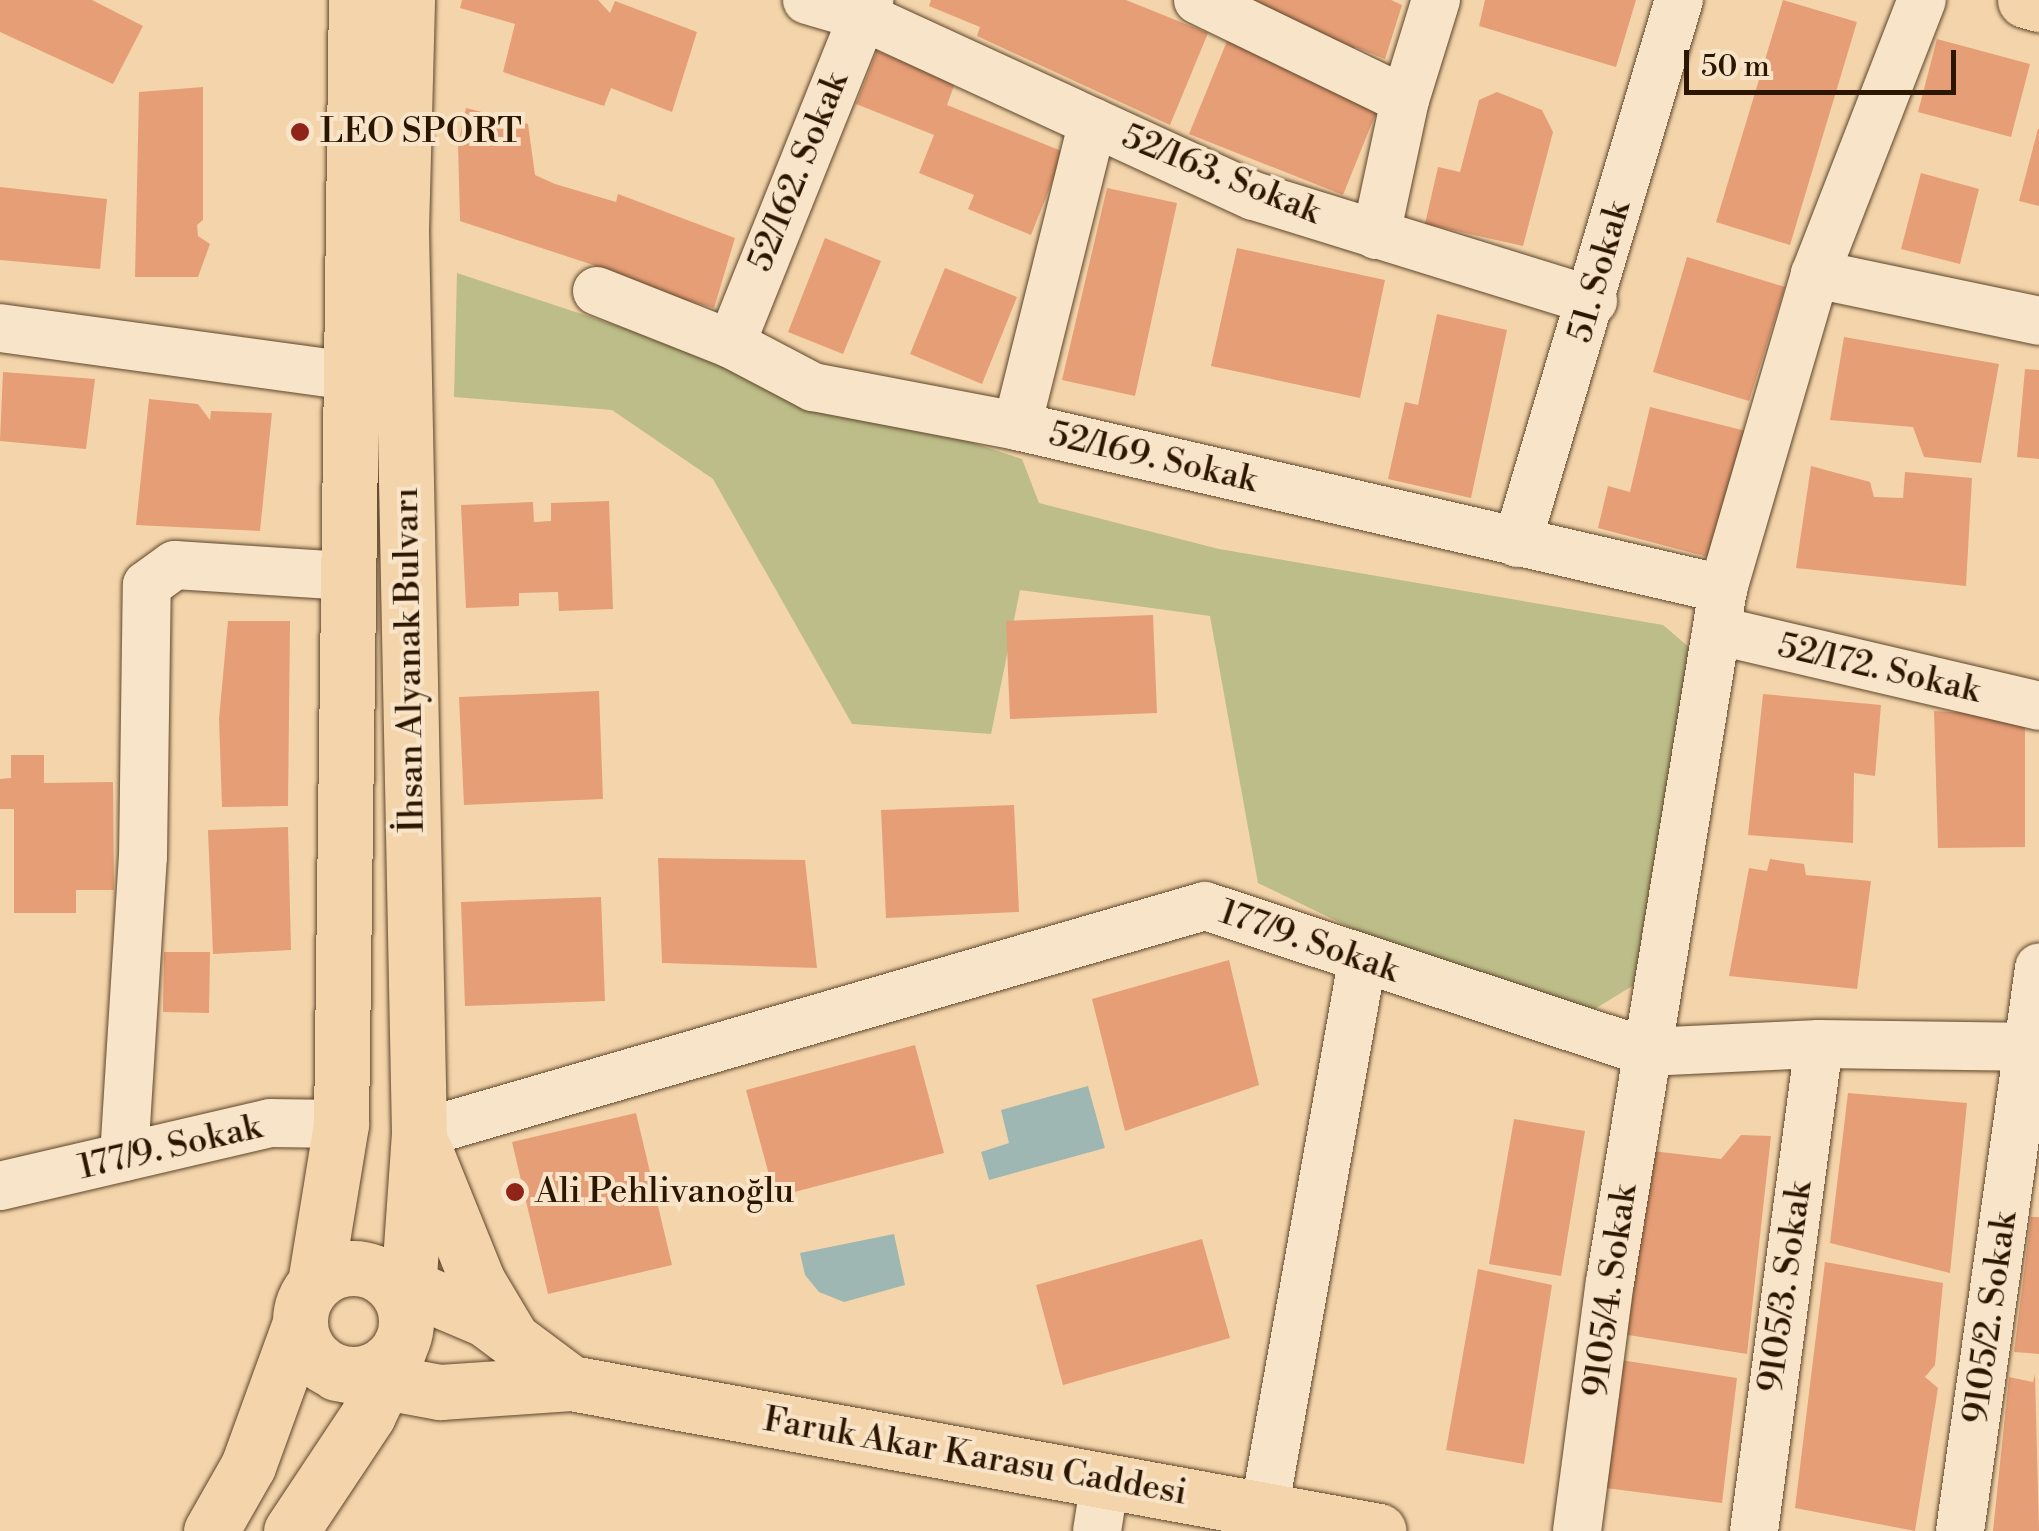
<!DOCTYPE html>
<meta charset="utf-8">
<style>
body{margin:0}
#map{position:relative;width:2039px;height:1531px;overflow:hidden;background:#f4d5ab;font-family:"Libre Bodoni",serif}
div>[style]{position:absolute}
.green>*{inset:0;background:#bcbd88}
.water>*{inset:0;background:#9eb7b2}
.building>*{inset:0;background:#e69e76}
.roads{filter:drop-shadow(0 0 2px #5e462b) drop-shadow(0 0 2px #5e462b)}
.minor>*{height:48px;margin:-24px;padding:0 24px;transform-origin:24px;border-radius:24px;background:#f8e4c8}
.major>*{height:55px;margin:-27.5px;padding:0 27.5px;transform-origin:27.5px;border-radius:27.5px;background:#f4d5ab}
.major>.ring{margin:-27.5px;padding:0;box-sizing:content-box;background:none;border:55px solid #f4d5ab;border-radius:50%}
.dots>*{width:28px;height:28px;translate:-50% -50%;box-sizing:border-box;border:5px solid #f8e4c8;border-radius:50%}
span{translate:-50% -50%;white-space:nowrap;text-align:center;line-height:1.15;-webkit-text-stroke:8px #f8e4c8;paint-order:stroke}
.poi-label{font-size:35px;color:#2c1600}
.left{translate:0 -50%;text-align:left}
.street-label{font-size:35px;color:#2c1600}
.scale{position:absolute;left:1684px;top:50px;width:272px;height:45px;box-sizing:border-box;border:5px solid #2c1600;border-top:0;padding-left:12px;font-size:30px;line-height:35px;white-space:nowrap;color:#2c1600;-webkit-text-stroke:8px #f8e4c8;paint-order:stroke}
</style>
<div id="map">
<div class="green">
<i style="clip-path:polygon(457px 273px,1022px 459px,1039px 503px,1219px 549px,1663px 625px,1697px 654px,1647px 977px,1593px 1010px,1382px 943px,1258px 883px,1210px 616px,1020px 590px,991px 734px,852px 724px,713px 479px,612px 410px,454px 397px)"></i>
</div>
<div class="water">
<i style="clip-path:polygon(1088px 1086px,1105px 1148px,989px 1180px,981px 1152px,1009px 1143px,1001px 1110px)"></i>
<i style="clip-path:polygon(894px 1234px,905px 1285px,844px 1302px,819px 1292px,805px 1275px,800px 1253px)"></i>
</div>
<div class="building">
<i style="clip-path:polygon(0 0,92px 0,143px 26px,113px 84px,0 32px)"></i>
<i style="clip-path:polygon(462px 0,598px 0,610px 13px,615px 1px,697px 32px,672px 112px,611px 88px,604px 106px,503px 72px,515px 24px,460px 8px)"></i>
<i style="clip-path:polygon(931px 0,1126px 0,1208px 33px,1170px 125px,977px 36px,980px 27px,929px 6px)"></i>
<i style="clip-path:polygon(1234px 0,1391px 0,1402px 5px,1385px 59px,1355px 47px,1349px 62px)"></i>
<i style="clip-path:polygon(1485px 0,1636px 0,1616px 67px,1479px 26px)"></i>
<i style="clip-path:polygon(1783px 0,1857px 22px,1790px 245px,1716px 222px)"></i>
<i style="clip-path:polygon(1937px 39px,2030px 64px,2011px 137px,1918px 112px)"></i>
<i style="clip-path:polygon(1227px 41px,1380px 103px,1343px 195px,1189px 134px)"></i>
<i style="clip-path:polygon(877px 51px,955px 83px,947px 105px,1064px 152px,1031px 235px,968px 209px,974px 195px,919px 173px,934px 135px,856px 104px)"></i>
<i style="clip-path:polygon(203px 87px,203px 220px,197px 225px,198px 236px,210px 244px,198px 277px,135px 277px,139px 92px)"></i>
<i style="clip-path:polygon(1497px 92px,1542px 110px,1553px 132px,1523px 246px,1425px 224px,1438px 167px,1460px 172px,1479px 100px)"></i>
<i style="clip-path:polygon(466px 108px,528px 124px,535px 175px,555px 184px,616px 202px,618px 194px,735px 238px,714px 308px,593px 274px,596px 266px,460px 221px,458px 144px)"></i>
<i style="clip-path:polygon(2038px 129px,2039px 129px,2039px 206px,2019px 201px)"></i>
<i style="clip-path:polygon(1921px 173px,1979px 189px,1960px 264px,1901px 249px)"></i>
<i style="clip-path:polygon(0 187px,107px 199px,100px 269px,0 260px)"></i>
<i style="clip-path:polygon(1107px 188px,1177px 203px,1135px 396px,1062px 380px)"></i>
<i style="clip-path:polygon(825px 238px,881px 261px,843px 354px,788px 332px)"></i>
<i style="clip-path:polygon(1237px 248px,1385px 280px,1360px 398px,1211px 366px)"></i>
<i style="clip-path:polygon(1687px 257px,1785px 287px,1749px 401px,1653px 372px)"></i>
<i style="clip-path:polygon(945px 268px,1017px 297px,982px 384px,910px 354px)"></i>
<i style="clip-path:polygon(1437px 314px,1507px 330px,1471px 498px,1388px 479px,1405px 402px,1418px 405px)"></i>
<i style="clip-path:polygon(1844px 337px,1999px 364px,1981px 463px,1924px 457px,1913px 427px,1830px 420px)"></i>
<i style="clip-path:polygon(2025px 369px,2039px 370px,2039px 459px,2017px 457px)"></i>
<i style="clip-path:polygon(3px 372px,95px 379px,86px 449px,0 441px)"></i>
<i style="clip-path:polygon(149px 399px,198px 404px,210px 420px,211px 411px,272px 413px,260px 531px,136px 525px)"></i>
<i style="clip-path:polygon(1650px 407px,1750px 432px,1719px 560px,1598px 528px,1608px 486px,1630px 492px)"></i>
<i style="clip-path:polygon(1811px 466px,1870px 482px,1874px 497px,1903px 498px,1905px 472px,1972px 478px,1966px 586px,1796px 568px)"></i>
<i style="clip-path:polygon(609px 501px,613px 609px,559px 611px,558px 592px,519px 593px,519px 606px,466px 608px,461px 505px,533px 502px,534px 522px,551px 521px,551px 503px)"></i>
<i style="clip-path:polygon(1153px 615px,1157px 713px,1010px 719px,1006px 621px)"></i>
<i style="clip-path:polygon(228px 621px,290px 621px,288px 806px,222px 807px,219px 719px)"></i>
<i style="clip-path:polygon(599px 691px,603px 799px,464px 805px,459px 697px)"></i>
<i style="clip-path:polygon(1763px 694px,1881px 705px,1875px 776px,1854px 773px,1853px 843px,1748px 835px)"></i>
<i style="clip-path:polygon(1934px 711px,2025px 716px,2025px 847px,1938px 848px)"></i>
<i style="clip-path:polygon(11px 755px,44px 755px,44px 783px,113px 782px,114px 890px,76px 890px,76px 913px,14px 913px,14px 809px,0 809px,0 779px,11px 778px)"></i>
<i style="clip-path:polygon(1014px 805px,1019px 912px,886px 918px,881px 810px)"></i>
<i style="clip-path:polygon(288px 827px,291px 950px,213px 954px,208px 830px)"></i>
<i style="clip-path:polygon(658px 858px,805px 860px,817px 968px,662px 963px)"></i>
<i style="clip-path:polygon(1770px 859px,1804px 864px,1806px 875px,1871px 881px,1857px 989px,1729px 976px,1749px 868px,1767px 871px)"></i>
<i style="clip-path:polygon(601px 897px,605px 1001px,465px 1006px,461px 902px)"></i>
<i style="clip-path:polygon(164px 952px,210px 952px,209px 1013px,163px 1012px)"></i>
<i style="clip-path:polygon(1229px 960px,1259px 1085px,1125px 1131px,1092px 999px)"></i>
<i style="clip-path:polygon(915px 1045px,944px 1153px,775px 1197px,746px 1090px)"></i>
<i style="clip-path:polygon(1848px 1093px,1967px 1103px,1950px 1273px,1830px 1243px)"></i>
<i style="clip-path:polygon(636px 1113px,672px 1265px,548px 1294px,512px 1142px)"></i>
<i style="clip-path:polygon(1514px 1119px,1585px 1131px,1561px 1276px,1489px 1264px)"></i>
<i style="clip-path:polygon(1741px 1135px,1771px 1136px,1747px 1354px,1622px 1334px,1652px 1151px,1721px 1159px)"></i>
<i style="clip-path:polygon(2031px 1217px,2039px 1217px,2039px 1354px,2014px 1352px)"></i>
<i style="clip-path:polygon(1202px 1239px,1230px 1338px,1063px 1385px,1036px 1285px)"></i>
<i style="clip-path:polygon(1825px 1262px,1943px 1283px,1935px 1365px,1925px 1377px,1938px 1388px,1915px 1531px,1795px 1508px)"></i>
<i style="clip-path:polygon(1478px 1269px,1552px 1285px,1524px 1464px,1446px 1450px)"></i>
<i style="clip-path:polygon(1614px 1359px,1737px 1378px,1722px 1503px,1598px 1487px)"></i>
<i style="clip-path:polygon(2035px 1374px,2039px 1531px,1993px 1531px,2009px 1377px,2033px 1382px)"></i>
</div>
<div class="roads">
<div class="minor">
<i style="left:807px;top:0;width:57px;rotate:16.2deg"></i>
<i style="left:862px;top:16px;width:431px;rotate:24.7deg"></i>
<i style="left:1254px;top:196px;width:355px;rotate:17.2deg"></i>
<i style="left:1198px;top:0;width:230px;rotate:25.8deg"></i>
<i style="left:1376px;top:235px;width:138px;rotate:-77.9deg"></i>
<i style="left:1405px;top:100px;width:105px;rotate:-72.8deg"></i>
<i style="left:1815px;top:274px;width:229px;rotate:11.8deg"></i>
<i style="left:597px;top:291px;width:144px;rotate:21.6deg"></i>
<i style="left:731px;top:344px;width:93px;rotate:27.7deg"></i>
<i style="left:813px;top:387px;width:208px;rotate:10.8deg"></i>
<i style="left:1017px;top:426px;width:725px;rotate:13deg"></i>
<i style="left:0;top:328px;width:353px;rotate:7.8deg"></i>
<i style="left:731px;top:344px;width:371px;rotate:-68.1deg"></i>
<i style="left:1017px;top:426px;width:313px;rotate:-76deg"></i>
<i style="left:1517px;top:543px;width:567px;rotate:-73.39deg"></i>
<i style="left:1720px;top:631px;width:328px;rotate:13.2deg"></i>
<i style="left:419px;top:1134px;width:818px;rotate:-16.18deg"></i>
<i style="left:1205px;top:906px;width:465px;rotate:18.3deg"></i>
<i style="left:1647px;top:1052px;width:172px;rotate:-2.7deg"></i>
<i style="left:1819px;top:1044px;width:220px;rotate:0.8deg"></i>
<i style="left:124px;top:1157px;width:301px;rotate:-86.4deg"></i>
<i style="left:143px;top:857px;width:272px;rotate:-89.2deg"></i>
<i style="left:147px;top:585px;width:34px;rotate:-36deg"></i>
<i style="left:175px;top:565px;width:169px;rotate:3.7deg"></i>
<i style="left:0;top:1186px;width:277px;rotate:-13.1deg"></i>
<i style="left:270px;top:1123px;width:71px;rotate:0.8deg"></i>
<i style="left:1264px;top:1511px;width:558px;rotate:-79.88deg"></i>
<i style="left:1097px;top:1531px;width:51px;rotate:-80.9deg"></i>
<i style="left:1577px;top:1531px;width:251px;rotate:-82.5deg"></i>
<i style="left:1610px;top:1282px;width:702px;rotate:-80.74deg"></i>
<i style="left:1723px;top:589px;width:328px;rotate:-73.7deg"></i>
<i style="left:1815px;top:274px;width:294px;rotate:-68.7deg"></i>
<i style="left:1754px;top:1531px;width:491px;rotate:-82.4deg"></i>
<i style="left:1960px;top:1531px;width:569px;rotate:-82.01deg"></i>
</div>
<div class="major">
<i style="left:2025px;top:0;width:15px;rotate:16deg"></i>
<i style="left:425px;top:1151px;width:141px;rotate:68deg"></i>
<i style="left:478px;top:1282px;width:61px;rotate:59.2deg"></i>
<i class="ring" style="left:300px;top:1268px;width:51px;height:51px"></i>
<i style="left:376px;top:1273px;width:118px;rotate:22.9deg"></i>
<i style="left:485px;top:1319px;width:107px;rotate:36.7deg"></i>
<i style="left:315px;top:1283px;width:161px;rotate:-80.7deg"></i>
<i style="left:341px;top:1124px;width:1124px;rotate:-89.24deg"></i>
<i style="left:406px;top:1319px;width:185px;rotate:-86deg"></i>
<i style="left:419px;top:1134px;width:903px;rotate:-91.14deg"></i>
<i style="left:401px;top:231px;width:231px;rotate:-88.5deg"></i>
<i style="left:336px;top:1373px;width:106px;rotate:10.4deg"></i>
<i style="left:440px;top:1392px;width:131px;rotate:-3.9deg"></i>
<i style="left:571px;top:1383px;width:821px;rotate:10.38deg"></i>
<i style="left:211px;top:1531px;width:75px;rotate:-60.4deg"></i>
<i style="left:248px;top:1466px;width:149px;rotate:-70deg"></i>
<i style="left:291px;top:1531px;width:139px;rotate:-56.4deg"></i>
<i style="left:368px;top:1415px;width:73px;rotate:-64.8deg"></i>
</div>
</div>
<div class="dots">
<i style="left:300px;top:132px;background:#8f2418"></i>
<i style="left:515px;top:1192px;background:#8f2418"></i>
</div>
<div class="poi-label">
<span class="left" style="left:320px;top:132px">LEO SPORT</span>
<span class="left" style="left:535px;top:1192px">Ali Pehlivanoğlu</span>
</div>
<div class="street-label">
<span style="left:799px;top:172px;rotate:-68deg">52/162. Sokak</span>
<span style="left:1221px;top:175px;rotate:22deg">52/163. Sokak</span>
<span style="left:1600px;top:272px;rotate:-74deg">51. Sokak</span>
<span style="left:1153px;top:458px;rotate:13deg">52/169. Sokak</span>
<span style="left:410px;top:660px;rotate:-91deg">İhsan Alyanak Bulvarı</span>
<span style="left:1879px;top:669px;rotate:13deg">52/172. Sokak</span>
<span style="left:1309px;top:942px;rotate:19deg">177/9. Sokak</span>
<span style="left:170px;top:1148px;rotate:-13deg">177/9. Sokak</span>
<span style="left:1786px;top:1287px;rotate:-82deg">9105/3. Sokak</span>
<span style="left:1611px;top:1291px;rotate:-82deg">9105/4. Sokak</span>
<span style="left:1991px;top:1318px;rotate:-82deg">9105/2. Sokak</span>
<span style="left:975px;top:1457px;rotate:10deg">Faruk Akar Karasu Caddesi</span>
</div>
<div class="scale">50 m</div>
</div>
